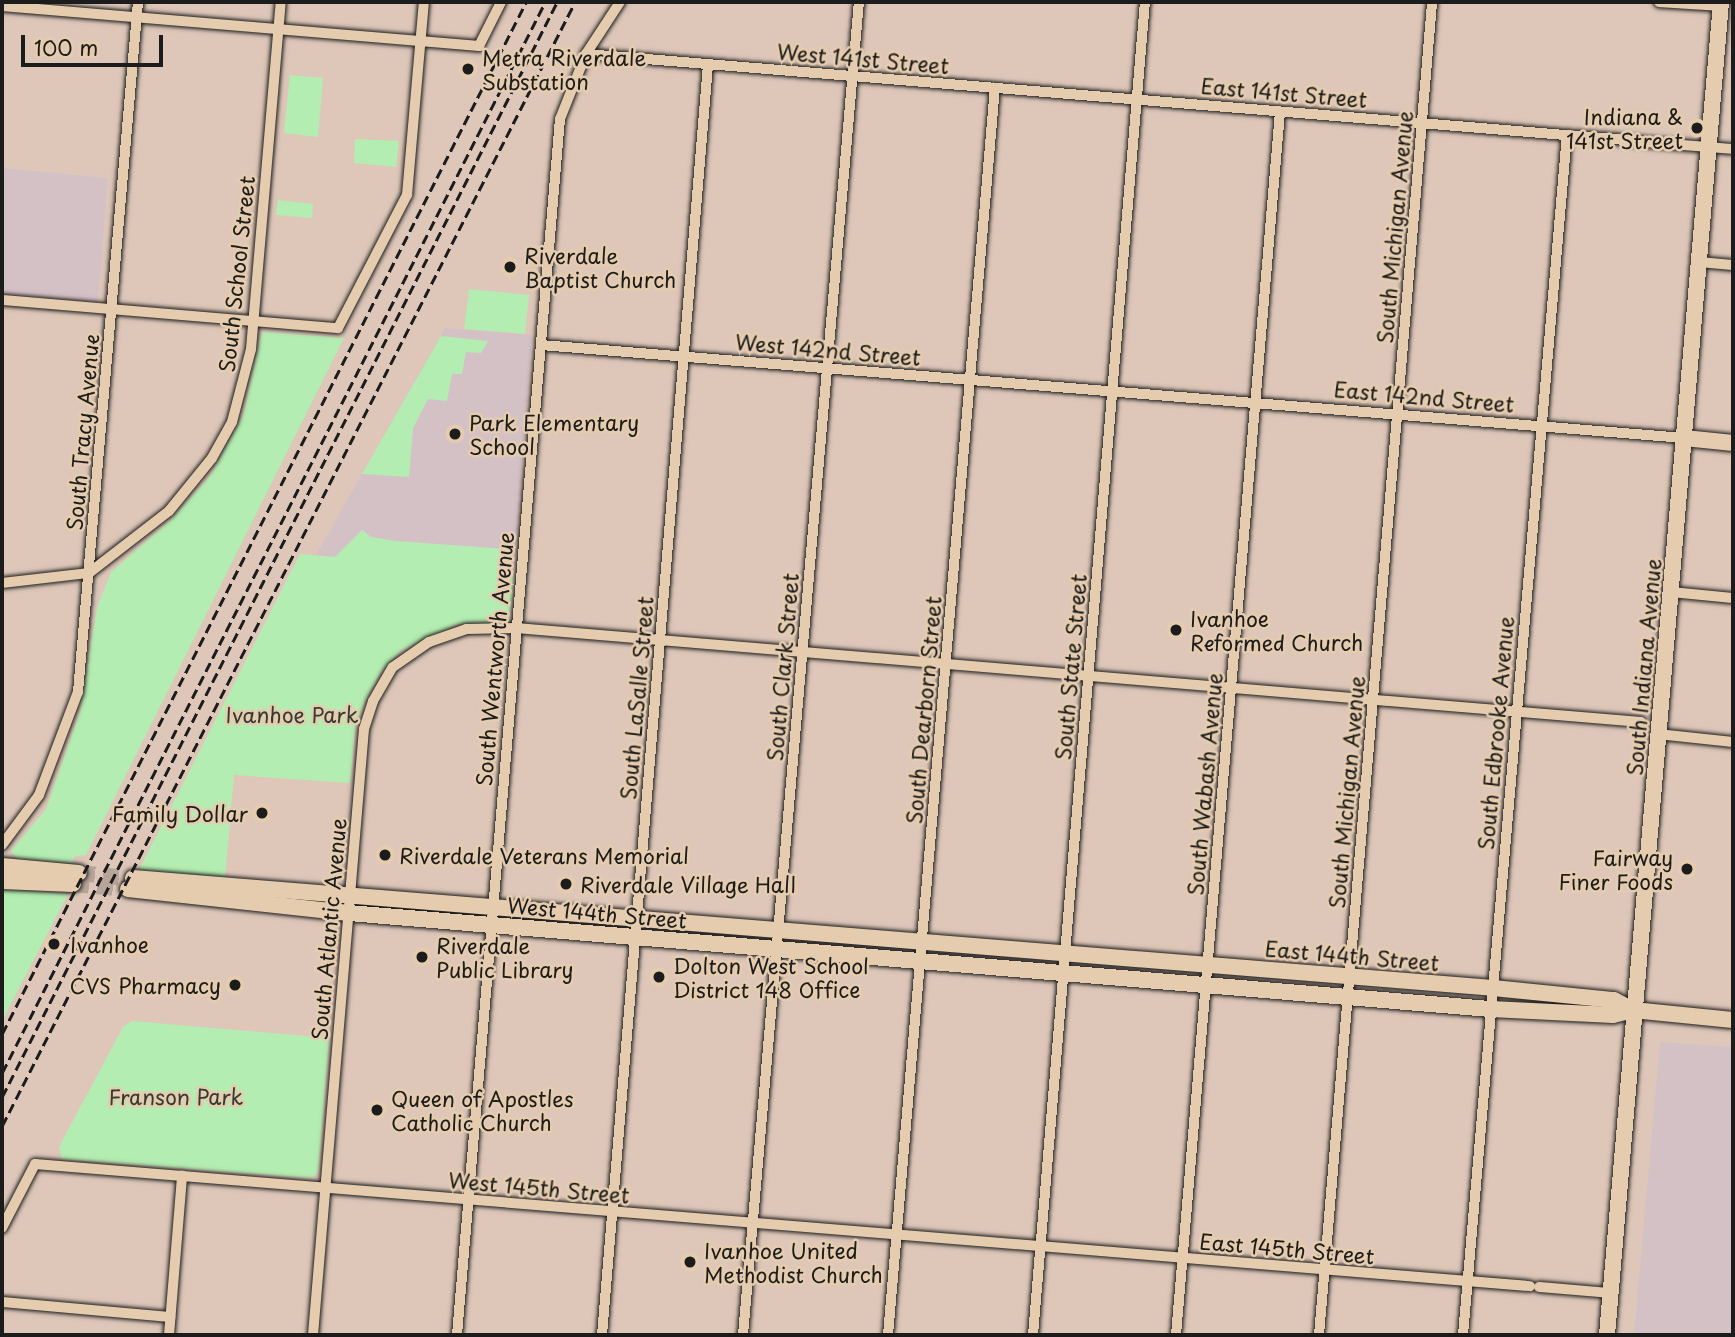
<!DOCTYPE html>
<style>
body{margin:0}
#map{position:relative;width:1735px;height:1337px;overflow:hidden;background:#dec7b9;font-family:"Playpen Sans",sans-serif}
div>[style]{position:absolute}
.built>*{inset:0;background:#d4c1c6}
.green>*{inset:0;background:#b4edb1}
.secondary-tunnel>*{height:16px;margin-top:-8px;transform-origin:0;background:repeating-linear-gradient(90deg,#b7a59a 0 16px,transparent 0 24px)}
.roads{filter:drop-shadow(0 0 2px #1c1c1c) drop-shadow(0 0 2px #1c1c1c)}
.street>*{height:10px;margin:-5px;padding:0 5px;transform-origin:5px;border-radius:5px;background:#e6ccae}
.secondary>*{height:16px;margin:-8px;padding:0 8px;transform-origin:8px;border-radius:8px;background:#e6ccae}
.rail>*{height:2.5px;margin-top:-1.25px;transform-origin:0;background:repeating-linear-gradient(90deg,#1c1c1c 0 10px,transparent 0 15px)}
.dots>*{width:19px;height:19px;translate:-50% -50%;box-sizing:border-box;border:4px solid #e6ccae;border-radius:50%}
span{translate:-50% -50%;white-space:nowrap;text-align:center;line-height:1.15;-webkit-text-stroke:5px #e6ccae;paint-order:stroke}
.poi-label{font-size:21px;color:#1c1c1c}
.left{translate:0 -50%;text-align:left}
.right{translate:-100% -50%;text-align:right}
.street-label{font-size:21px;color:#1c1c1c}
.park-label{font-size:21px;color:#333b32}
.frame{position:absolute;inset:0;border:4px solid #1c1c1c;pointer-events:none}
.scale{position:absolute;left:21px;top:35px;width:142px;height:32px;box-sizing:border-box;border:4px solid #1c1c1c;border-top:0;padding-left:9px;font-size:21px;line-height:24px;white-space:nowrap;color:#1c1c1c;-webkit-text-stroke:5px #e6ccae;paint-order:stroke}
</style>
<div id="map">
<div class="built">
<i style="clip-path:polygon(2px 168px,108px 178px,98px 302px,2px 293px)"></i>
<i style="clip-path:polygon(445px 328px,532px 335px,514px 571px,316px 555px)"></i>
<i style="clip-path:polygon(1660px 1042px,1733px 1047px,1733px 1335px,1634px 1335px)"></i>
</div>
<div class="green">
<i style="clip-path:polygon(290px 75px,323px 78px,318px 137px,284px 133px)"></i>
<i style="clip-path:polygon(355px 139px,399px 141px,396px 167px,354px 163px)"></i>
<i style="clip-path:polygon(278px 200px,313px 204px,312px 218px,276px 215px)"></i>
<i style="clip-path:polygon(469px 289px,529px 295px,525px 334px,464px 329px)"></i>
<i style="clip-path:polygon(262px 332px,344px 338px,86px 855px,75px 856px,71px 863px,18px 859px,11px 851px,46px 809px,80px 712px,97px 608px,111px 572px,172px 519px,211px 475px,243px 416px)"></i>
<i style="clip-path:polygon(441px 336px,488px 341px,481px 353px,466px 352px,462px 374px,452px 374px,447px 401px,428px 399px,413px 428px,409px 477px,362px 474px)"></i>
<i style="clip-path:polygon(362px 530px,371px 537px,395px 541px,507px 549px,508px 570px,514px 571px,509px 621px,457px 624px,400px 651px,380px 673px,364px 703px,355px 728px,350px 783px,234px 775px,225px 878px,138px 872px,300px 554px,335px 557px)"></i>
<i style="clip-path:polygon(5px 889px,68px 894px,2px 1021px,2px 896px)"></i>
<i style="clip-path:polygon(132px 1021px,329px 1038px,318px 1172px,312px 1178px,62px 1159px,59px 1147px,123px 1027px)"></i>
</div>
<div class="secondary-tunnel">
<i style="left:79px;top:873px;width:48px;rotate:5.9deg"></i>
<i style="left:73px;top:884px;width:55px;rotate:5.2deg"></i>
</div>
<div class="roads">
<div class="street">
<i style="left:1659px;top:2px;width:62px;rotate:3.7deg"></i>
<i style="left:2px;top:6px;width:479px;rotate:4.8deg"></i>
<i style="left:479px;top:46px;width:49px;rotate:-63.4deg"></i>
<i style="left:586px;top:54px;width:1056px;rotate:4.73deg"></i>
<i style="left:1644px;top:142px;width:89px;rotate:4.5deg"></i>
<i style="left:1699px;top:262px;width:34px;rotate:5deg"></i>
<i style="left:2px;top:300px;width:337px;rotate:4.8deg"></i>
<i style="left:338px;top:328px;width:150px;rotate:-62.6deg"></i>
<i style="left:407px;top:195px;width:194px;rotate:-85deg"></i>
<i style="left:541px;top:345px;width:1148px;rotate:4.65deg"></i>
<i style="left:2px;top:583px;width:88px;rotate:-6.6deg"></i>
<i style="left:89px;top:573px;width:101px;rotate:-37.8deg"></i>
<i style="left:169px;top:511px;width:68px;rotate:-50.9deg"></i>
<i style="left:212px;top:458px;width:41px;rotate:-60.9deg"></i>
<i style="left:232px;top:422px;width:75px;rotate:-75.4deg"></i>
<i style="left:251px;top:349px;width:348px;rotate:-85.1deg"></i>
<i style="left:1671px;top:592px;width:62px;rotate:5.5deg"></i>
<i style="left:1658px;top:734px;width:75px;rotate:6.1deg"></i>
<i style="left:2px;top:845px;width:62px;rotate:-53.5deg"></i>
<i style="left:39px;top:795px;width:110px;rotate:-69.3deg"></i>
<i style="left:78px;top:692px;width:693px;rotate:-85.03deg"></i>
<i style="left:2px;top:1228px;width:72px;rotate:-62.7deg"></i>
<i style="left:35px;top:1164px;width:1500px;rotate:4.67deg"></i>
<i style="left:1539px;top:1287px;width:71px;rotate:4.8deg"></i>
<i style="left:2px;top:1302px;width:169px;rotate:5.1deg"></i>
<i style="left:169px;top:1335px;width:160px;rotate:-85.3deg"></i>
<i style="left:313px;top:1335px;width:608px;rotate:-85.19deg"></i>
<i style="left:364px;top:729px;width:29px;rotate:-72deg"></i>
<i style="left:373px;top:701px;width:39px;rotate:-60deg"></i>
<i style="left:393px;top:667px;width:44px;rotate:-34.8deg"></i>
<i style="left:429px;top:642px;width:39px;rotate:-19deg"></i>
<i style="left:466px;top:629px;width:50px;rotate:-1.1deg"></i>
<i style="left:516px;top:628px;width:1129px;rotate:4.78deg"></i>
<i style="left:457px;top:1335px;width:1220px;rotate:-85.16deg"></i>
<i style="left:560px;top:119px;width:70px;rotate:-68.2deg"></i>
<i style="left:586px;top:54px;width:62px;rotate:-56.8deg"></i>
<i style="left:602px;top:1335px;width:1275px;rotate:-85.23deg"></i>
<i style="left:743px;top:1335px;width:1338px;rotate:-85.03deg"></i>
<i style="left:888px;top:1335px;width:1252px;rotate:-85.1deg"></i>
<i style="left:1033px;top:1335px;width:1338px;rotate:-85.2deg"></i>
<i style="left:1176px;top:1335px;width:1228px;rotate:-85.14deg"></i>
<i style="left:1319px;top:1335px;width:1338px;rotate:-85.15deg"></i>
<i style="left:1463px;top:1335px;width:1204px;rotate:-85.05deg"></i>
</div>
<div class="secondary">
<i style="left:1685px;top:438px;width:48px;rotate:5.9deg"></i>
<i style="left:2px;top:866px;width:77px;rotate:5.2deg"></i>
<i style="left:133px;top:878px;width:1364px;rotate:4.62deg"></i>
<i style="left:1493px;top:988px;width:122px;rotate:5.7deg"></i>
<i style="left:1614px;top:1000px;width:21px;rotate:28deg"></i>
<i style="left:2px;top:881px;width:71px;rotate:2.4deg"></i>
<i style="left:128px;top:889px;width:222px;rotate:6.2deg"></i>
<i style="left:349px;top:913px;width:1146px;rotate:4.81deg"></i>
<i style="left:1491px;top:1009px;width:122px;rotate:2.8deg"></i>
<i style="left:1613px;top:1015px;width:21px;rotate:-14deg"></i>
<i style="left:1633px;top:1010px;width:100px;rotate:5.7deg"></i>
<i style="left:1607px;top:1335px;width:1338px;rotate:-85.11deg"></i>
</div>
</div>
<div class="rail">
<i style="left:2px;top:1034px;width:1157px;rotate:-63.08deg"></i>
<i style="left:2px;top:1073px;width:1201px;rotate:-63.11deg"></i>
<i style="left:2px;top:1097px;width:1228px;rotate:-63.12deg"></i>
<i style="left:2px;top:1126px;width:1262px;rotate:-62.99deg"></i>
</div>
<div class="dots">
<i style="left:468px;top:69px;background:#1c1c1c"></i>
<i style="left:1697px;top:128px;background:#1c1c1c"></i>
<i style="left:510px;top:267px;background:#1c1c1c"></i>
<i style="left:455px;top:434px;background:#1c1c1c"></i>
<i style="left:1176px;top:630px;background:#1c1c1c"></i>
<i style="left:262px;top:813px;background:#1c1c1c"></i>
<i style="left:385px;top:855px;background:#1c1c1c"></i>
<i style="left:1687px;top:869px;background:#1c1c1c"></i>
<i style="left:566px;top:884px;background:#1c1c1c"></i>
<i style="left:54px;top:944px;background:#1c1c1c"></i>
<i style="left:422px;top:957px;background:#1c1c1c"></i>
<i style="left:659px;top:977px;background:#1c1c1c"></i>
<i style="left:235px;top:985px;background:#1c1c1c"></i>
<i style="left:377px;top:1110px;background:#1c1c1c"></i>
<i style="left:690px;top:1262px;background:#1c1c1c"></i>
</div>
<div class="poi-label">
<span class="left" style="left:482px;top:69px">Metra Riverdale<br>Substation</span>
<span class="right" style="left:1683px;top:128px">Indiana &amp;<br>141st Street</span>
<span class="left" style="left:524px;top:267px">Riverdale<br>Baptist Church</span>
<span class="left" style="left:469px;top:434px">Park Elementary<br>School</span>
<span class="left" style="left:1190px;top:630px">Ivanhoe<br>Reformed Church</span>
<span class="right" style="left:248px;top:813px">Family Dollar</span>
<span class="left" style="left:399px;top:855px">Riverdale Veterans Memorial</span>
<span class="right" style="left:1673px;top:869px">Fairway<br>Finer Foods</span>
<span class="left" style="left:580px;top:884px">Riverdale Village Hall</span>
<span class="left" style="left:70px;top:944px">Ivanhoe</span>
<span class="left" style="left:436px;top:957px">Riverdale<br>Public Library</span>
<span class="left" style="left:673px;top:977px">Dolton West School<br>District 148 Office</span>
<span class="right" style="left:221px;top:985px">CVS Pharmacy</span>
<span class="left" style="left:391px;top:1110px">Queen of Apostles<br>Catholic Church</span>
<span class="left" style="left:704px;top:1262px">Ivanhoe United<br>Methodist Church</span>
</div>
<div class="street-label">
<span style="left:863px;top:58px;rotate:5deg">West 141st Street</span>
<span style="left:1284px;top:92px;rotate:5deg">East 141st Street</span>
<span style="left:1394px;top:227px;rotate:-85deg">South Michigan Avenue</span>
<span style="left:236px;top:274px;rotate:-84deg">South School Street</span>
<span style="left:828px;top:349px;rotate:5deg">West 142nd Street</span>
<span style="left:1424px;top:396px;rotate:5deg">East 142nd Street</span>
<span style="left:82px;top:432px;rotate:-85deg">South Tracy Avenue</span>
<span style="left:494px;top:659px;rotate:-85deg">South Wentworth Avenue</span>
<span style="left:782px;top:667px;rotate:-85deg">South Clark Street</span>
<span style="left:1070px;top:667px;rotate:-85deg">South State Street</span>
<span style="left:1643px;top:667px;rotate:-85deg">South Indiana Avenue</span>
<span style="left:636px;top:698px;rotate:-85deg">South LaSalle Street</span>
<span style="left:923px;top:710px;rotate:-85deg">South Dearborn Street</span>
<span style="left:1495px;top:733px;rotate:-85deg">South Edbrooke Avenue</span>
<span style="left:1204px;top:784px;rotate:-85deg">South Wabash Avenue</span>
<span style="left:1346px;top:792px;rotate:-85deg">South Michigan Avenue</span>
<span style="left:597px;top:912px;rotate:5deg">West 144th Street</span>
<span style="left:328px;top:929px;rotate:-85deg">South Atlantic Avenue</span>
<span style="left:1352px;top:955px;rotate:5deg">East 144th Street</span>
<span style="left:539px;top:1187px;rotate:5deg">West 145th Street</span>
<span style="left:1287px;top:1248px;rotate:5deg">East 145th Street</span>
</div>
<div class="park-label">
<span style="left:292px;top:714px">Ivanhoe Park</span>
<span style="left:176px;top:1096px">Franson Park</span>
</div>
<div class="frame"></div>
<div class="scale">100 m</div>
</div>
